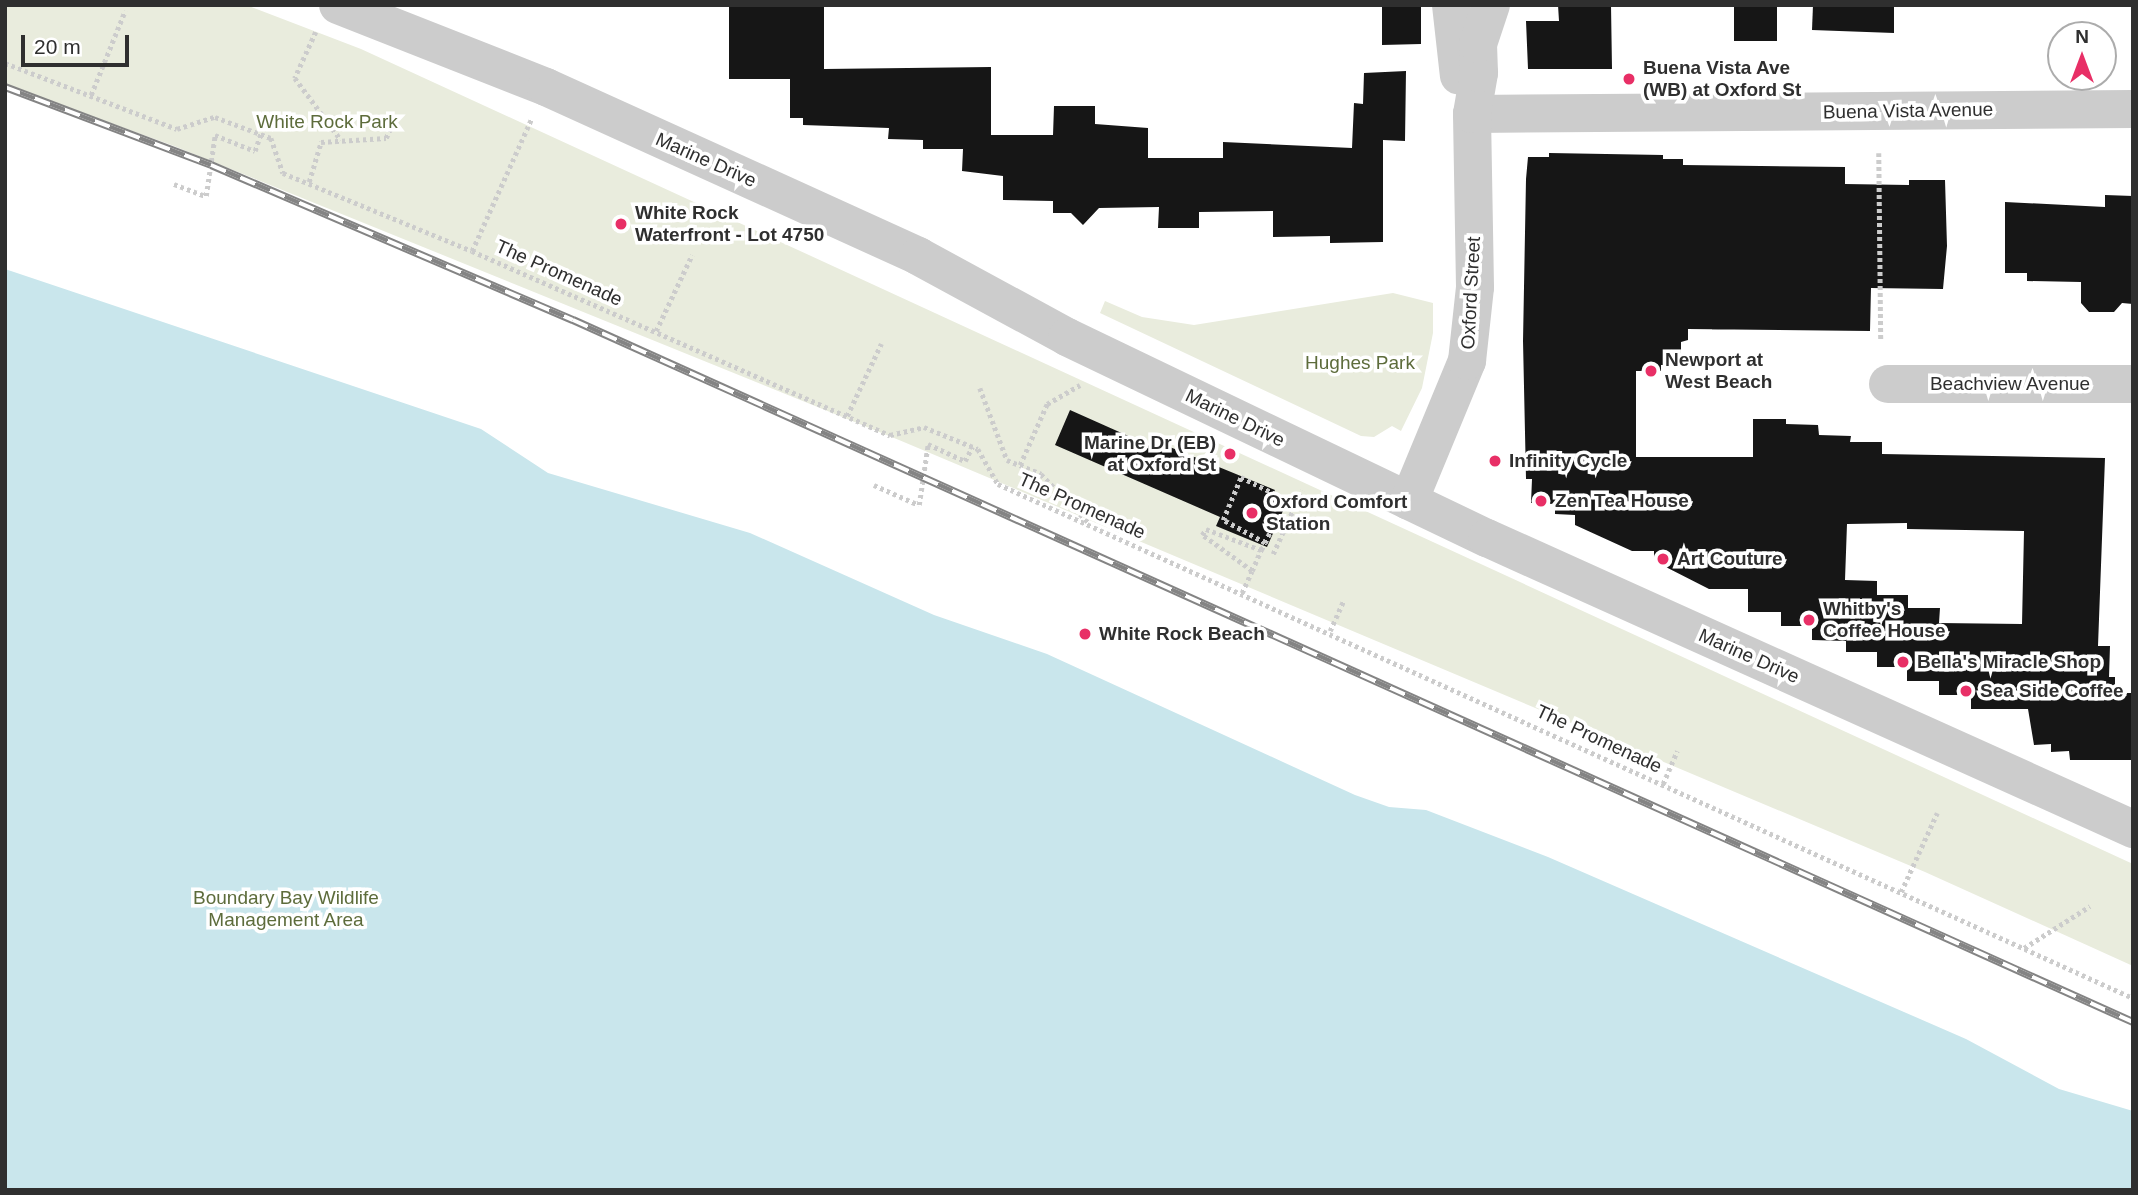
<!DOCTYPE html>
<style>
body{margin:0}
#map{position:relative;width:2138px;height:1195px;overflow:hidden;background:#fff;font-family:Helvetica,sans-serif}
div>[style]{position:absolute}
.green>*{inset:0;background:#e9ecdd}
.water>*{inset:0;background:#c9e6ec}
.building>*{inset:0;background:#161616}
.path>*{height:4.5px;margin-top:-2.25px;transform-origin:0;background:repeating-linear-gradient(90deg,#ccc 0 3.5px,transparent 0 7px)}
.minor>*{height:38px;margin:-19px;padding:0 19px;transform-origin:19px;border-radius:19px;background:#ccc}
.tertiary>*{height:38px;margin:-19px;padding:0 19px;transform-origin:19px;border-radius:19px;background:#ccc}
.rail>*{height:8px;margin-top:-4px;transform-origin:0;background:repeating-linear-gradient(90deg,#fff 0 16px,#848484 0 32px);box-sizing:border-box;border-block:2px solid #848484}
.dots>*{width:19px;height:19px;translate:-50% -50%;box-sizing:border-box;border:4px solid #fff;border-radius:50%}
span{translate:-50% -50%;white-space:nowrap;text-align:center;line-height:1.15;-webkit-text-stroke:7px #fff;paint-order:stroke}
.poi-label{font-size:19px;color:#2f2f2f;font-weight:700}
.left{translate:0 -50%;text-align:left}
.right{translate:-100% -50%;text-align:right}
.street-label{font-size:19px;color:#2f2f2f}
.park-label{font-size:19px;color:#5d6c3b}
.frame{position:absolute;inset:0;border:7px solid #2f2f2f;pointer-events:none}
.north{position:absolute;left:2047px;top:21px;width:70px;height:70px;box-sizing:border-box;background:#fff;border:2px solid #acacac;border-radius:50%;rotate:0deg;font-size:19px;font-weight:700;line-height:28px;text-align:center;color:#2f2f2f}
.north::after{content:'';display:block;margin:auto;width:24px;height:32px;background:#e82f66;clip-path:polygon(50% 0,100% 100%,50% 72%,0 100%)}
.scale{position:absolute;left:21px;top:35px;width:108px;height:32px;box-sizing:border-box;border:4px solid #2f2f2f;border-top:0;padding-left:9px;font-size:21px;line-height:24px;white-space:nowrap;color:#2f2f2f;-webkit-text-stroke:5px #fff;paint-order:stroke}
</style>
<div id="map">
<div class="green">
<i style="clip-path:polygon(5px 5px,246px 5px,361px 49px,2133px 864px,2133px 966px,1925px 872px,899px 440px,174px 146px,5px 85px)"></i>
<i style="clip-path:polygon(1393px 293px,1433px 303px,1433px 333px,1422px 388px,1401px 431px,1392px 426px,1374px 437px,1361px 436px,1100px 313px,1105px 301px,1142px 317px,1194px 325px)"></i>
</div>
<div class="water">
<i style="clip-path:polygon(5px 269px,481px 429px,548px 473px,750px 533px,934px 615px,1047px 654px,1355px 795px,1389px 807px,1426px 810px,1548px 857px,1966px 1039px,2059px 1089px,2133px 1111px,2133px 1190px,5px 1190px)"></i>
</div>
<div class="building">
<i style="clip-path:polygon(729px 5px,824px 5px,824px 69px,991px 67px,991px 135px,1053px 135px,1054px 106px,1095px 106px,1095px 124px,1148px 128px,1148px 158px,1223px 158px,1223px 142px,1352px 148px,1354px 103px,1363px 104px,1364px 73px,1406px 71px,1405px 141px,1383px 140px,1383px 242px,1330px 243px,1330px 236px,1273px 237px,1273px 211px,1199px 212px,1199px 228px,1158px 228px,1159px 207px,1099px 208px,1083px 225px,1071px 213px,1053px 213px,1053px 201px,1003px 200px,1003px 176px,962px 171px,963px 149px,923px 149px,923px 140px,888px 139px,889px 128px,803px 125px,803px 118px,790px 118px,790px 79px,729px 79px)"></i>
<i style="clip-path:polygon(1382px 5px,1421px 5px,1421px 44px,1382px 45px)"></i>
<i style="clip-path:polygon(1558px 5px,1611px 5px,1612px 69px,1528px 69px,1526px 21px,1559px 21px)"></i>
<i style="clip-path:polygon(1734px 5px,1777px 5px,1777px 41px,1734px 41px)"></i>
<i style="clip-path:polygon(1813px 5px,1894px 5px,1894px 33px,1812px 30px)"></i>
<i style="clip-path:polygon(evenodd,1549px 153px,1663px 155px,1663px 159px,1683px 159px,1683px 165px,1845px 167px,1845px 184px,1909px 185px,1909px 180px,1945px 180px,1947px 246px,1943px 289px,1871px 288px,1870px 331px,1688px 329px,1688px 340px,1681px 342px,1681px 365px,1661px 365px,1661px 371px,1636px 371px,1636px 457px,1753px 457px,1753px 419px,1786px 419px,1786px 424px,1818px 425px,1819px 435px,1851px 436px,1850px 442px,1882px 442px,1882px 454px,2105px 458px,2098px 646px,2110px 646px,2109px 677px,2115px 677px,2115px 693px,2133px 693px,2133px 760px,2070px 760px,2069px 751px,2051px 752px,2051px 744px,2034px 745px,2028px 709px,1971px 709px,1971px 695px,1939px 695px,1939px 681px,1907px 681px,1907px 667px,1877px 667px,1877px 652px,1846px 652px,1846px 641px,1812px 640px,1812px 626px,1781px 626px,1781px 612px,1748px 612px,1748px 589px,1709px 589px,1654px 561px,1654px 551px,1632px 551px,1575px 525px,1575px 515px,1555px 514px,1555px 504px,1531px 503px,1532px 479px,1526px 479px,1523px 341px,1526px 179px,1528px 157px,1549px 157px,1549px 153px,1907px 523px,1907px 529px,2024px 531px,2022px 624px,1939px 623px,1940px 608px,1908px 608px,1908px 595px,1877px 595px,1877px 581px,1845px 580px,1847px 524px,1907px 523px)"></i>
<i style="clip-path:polygon(2105px 195px,2133px 196px,2133px 304px,2122px 303px,2114px 312px,2089px 312px,2081px 303px,2081px 282px,2027px 281px,2027px 273px,2005px 273px,2005px 202px,2105px 207px)"></i>
<i style="clip-path:polygon(1070px 410px,1162px 451px,1165px 445px,1275px 490px,1271px 498px,1286px 504px,1267px 547px,1216px 526px,1220px 517px,1055px 445px)"></i>
</div>
<div class="path">
<i style="left:316px;top:32px;width:51px;rotate:114.5deg"></i>
<i style="left:295px;top:78px;width:77px;rotate:53.4deg"></i>
<i style="left:5px;top:63px;width:184px;rotate:21deg"></i>
<i style="left:177px;top:129px;width:40px;rotate:-18deg"></i>
<i style="left:215px;top:117px;width:60px;rotate:20.6deg"></i>
<i style="left:271px;top:138px;width:37px;rotate:71deg"></i>
<i style="left:283px;top:173px;width:204px;rotate:22.4deg"></i>
<i style="left:472px;top:251px;width:457px;rotate:23.8deg"></i>
<i style="left:890px;top:435px;width:35px;rotate:-13deg"></i>
<i style="left:924px;top:427px;width:58px;rotate:22.2deg"></i>
<i style="left:978px;top:449px;width:40px;rotate:60.3deg"></i>
<i style="left:998px;top:484px;width:1246px;rotate:24.36deg"></i>
<i style="left:91px;top:95px;width:91px;rotate:-68deg"></i>
<i style="left:1879px;top:153px;width:187px;rotate:89.4deg"></i>
<i style="left:309px;top:182px;width:42px;rotate:-73.3deg"></i>
<i style="left:321px;top:142px;width:65px;rotate:-3.5deg"></i>
<i style="left:386px;top:138px;width:17px;rotate:-65deg"></i>
<i style="left:174px;top:184px;width:34px;rotate:21deg"></i>
<i style="left:206px;top:196px;width:62px;rotate:-81.6deg"></i>
<i style="left:215px;top:135px;width:43px;rotate:21.8deg"></i>
<i style="left:255px;top:151px;width:19px;rotate:-72deg"></i>
<i style="left:472px;top:251px;width:144px;rotate:-65.8deg"></i>
<i style="left:656px;top:331px;width:84px;rotate:-64.7deg"></i>
<i style="left:980px;top:388px;width:77px;rotate:69.4deg"></i>
<i style="left:1007px;top:460px;width:37px;rotate:22deg"></i>
<i style="left:1041px;top:474px;width:69px;rotate:45.6deg"></i>
<i style="left:847px;top:416px;width:80px;rotate:-64.7deg"></i>
<i style="left:1020px;top:465px;width:67px;rotate:-66.1deg"></i>
<i style="left:1047px;top:404px;width:38px;rotate:-30deg"></i>
<i style="left:874px;top:485px;width:49px;rotate:24deg"></i>
<i style="left:919px;top:505px;width:62px;rotate:-81.6deg"></i>
<i style="left:928px;top:444px;width:41px;rotate:24.7deg"></i>
<i style="left:965px;top:461px;width:16px;rotate:-63deg"></i>
<i style="left:1265px;top:543px;width:12px;rotate:-66deg"></i>
<i style="left:1273px;top:554px;width:70px;rotate:-65.6deg"></i>
<i style="left:1252px;top:571px;width:23px;rotate:-67deg"></i>
<i style="left:1242px;top:593px;width:24px;rotate:-66deg"></i>
<i style="left:1252px;top:571px;width:62px;rotate:-144.2deg"></i>
<i style="left:1202px;top:535px;width:7px;rotate:-56deg"></i>
<i style="left:1206px;top:529px;width:59px;rotate:20.9deg"></i>
<i style="left:1261px;top:550px;width:8px;rotate:-60deg"></i>
<i style="left:1265px;top:543px;width:48px;rotate:-151.3deg"></i>
<i style="left:1223px;top:520px;width:47px;rotate:-67.3deg"></i>
<i style="left:1241px;top:477px;width:60px;rotate:26.6deg"></i>
<i style="left:1330px;top:631px;width:32px;rotate:-66deg"></i>
<i style="left:1663px;top:784px;width:36px;rotate:-67deg"></i>
<i style="left:1901px;top:892px;width:87px;rotate:-65.5deg"></i>
<i style="left:2024px;top:948px;width:78px;rotate:-32.5deg"></i>
</div>
<div class="minor">
<i style="left:1888px;top:384px;width:245px"></i>
</div>
<div class="tertiary">
<i style="left:338px;top:5px;width:224px;rotate:21.5deg"></i>
<i style="left:546px;top:87px;width:409px;rotate:24.4deg"></i>
<i style="left:918px;top:256px;width:170px;rotate:28.5deg"></i>
<i style="left:1067px;top:337px;width:466px;rotate:25.6deg"></i>
<i style="left:1487px;top:538px;width:709px;rotate:24.25deg"></i>
<i style="left:1451px;top:5px;width:71px;rotate:83.6deg"></i>
<i style="left:1472px;top:114px;width:661px;rotate:-0.43deg"></i>
<i style="left:1409px;top:501px;width:152px;rotate:-67.5deg"></i>
<i style="left:1467px;top:361px;width:74px;rotate:-83.8deg"></i>
<i style="left:1475px;top:287px;width:173px;rotate:-91deg"></i>
<i style="left:1472px;top:114px;width:42px;rotate:-80.3deg"></i>
<i style="left:1479px;top:73px;width:29px;rotate:-92deg"></i>
<i style="left:1478px;top:44px;width:41px;rotate:-71.6deg"></i>
</div>
<div class="rail">
<i style="left:5px;top:87px;width:220px;rotate:20.7deg"></i>
<i style="left:211px;top:165px;width:394px;rotate:23.2deg"></i>
<i style="left:573px;top:320px;width:1711px;rotate:24.23deg"></i>
</div>
<div class="dots">
<i style="left:1629px;top:79px;background:#e82f66"></i>
<i style="left:621px;top:224px;background:#e82f66"></i>
<i style="left:1651px;top:371px;background:#e82f66"></i>
<i style="left:1230px;top:454px;background:#e82f66"></i>
<i style="left:1495px;top:461px;background:#e82f66"></i>
<i style="left:1541px;top:501px;background:#e82f66"></i>
<i style="left:1252px;top:513px;background:#e82f66"></i>
<i style="left:1663px;top:559px;background:#e82f66"></i>
<i style="left:1809px;top:620px;background:#e82f66"></i>
<i style="left:1085px;top:634px;background:#e82f66"></i>
<i style="left:1903px;top:662px;background:#e82f66"></i>
<i style="left:1966px;top:691px;background:#e82f66"></i>
</div>
<div class="poi-label">
<span class="left" style="left:1643px;top:79px">Buena Vista Ave<br>(WB) at Oxford St</span>
<span class="left" style="left:635px;top:224px">White Rock<br>Waterfront - Lot 4750</span>
<span class="left" style="left:1665px;top:371px">Newport at<br>West Beach</span>
<span class="right" style="left:1216px;top:454px">Marine Dr (EB)<br>at Oxford St</span>
<span class="left" style="left:1509px;top:461px">Infinity Cycle</span>
<span class="left" style="left:1555px;top:501px">Zen Tea House</span>
<span class="left" style="left:1266px;top:513px">Oxford Comfort<br>Station</span>
<span class="left" style="left:1677px;top:559px">Art Couture</span>
<span class="left" style="left:1823px;top:620px">Whitby's<br>Coffee House</span>
<span class="left" style="left:1099px;top:634px">White Rock Beach</span>
<span class="left" style="left:1917px;top:662px">Bella's Miracle Shop</span>
<span class="left" style="left:1980px;top:691px">Sea Side Coffee</span>
</div>
<div class="street-label">
<span style="left:1908px;top:111px;rotate:-1deg">Buena Vista Avenue</span>
<span style="left:706px;top:160px;rotate:24deg">Marine Drive</span>
<span style="left:559px;top:273px;rotate:24deg">The Promenade</span>
<span style="left:1471px;top:293px;rotate:-87deg">Oxford Street</span>
<span style="left:2010px;top:384px">Beachview Avenue</span>
<span style="left:1235px;top:418px;rotate:26deg">Marine Drive</span>
<span style="left:1082px;top:506px;rotate:24deg">The Promenade</span>
<span style="left:1749px;top:656px;rotate:24deg">Marine Drive</span>
<span style="left:1599px;top:739px;rotate:25deg">The Promenade</span>
</div>
<div class="park-label">
<span style="left:327px;top:122px">White Rock Park</span>
<span style="left:1360px;top:363px">Hughes Park</span>
<span style="left:286px;top:909px">Boundary Bay Wildlife<br>Management Area</span>
</div>
<div class="frame"></div>
<div class="north">N</div>
<div class="scale">20 m</div>
</div>
